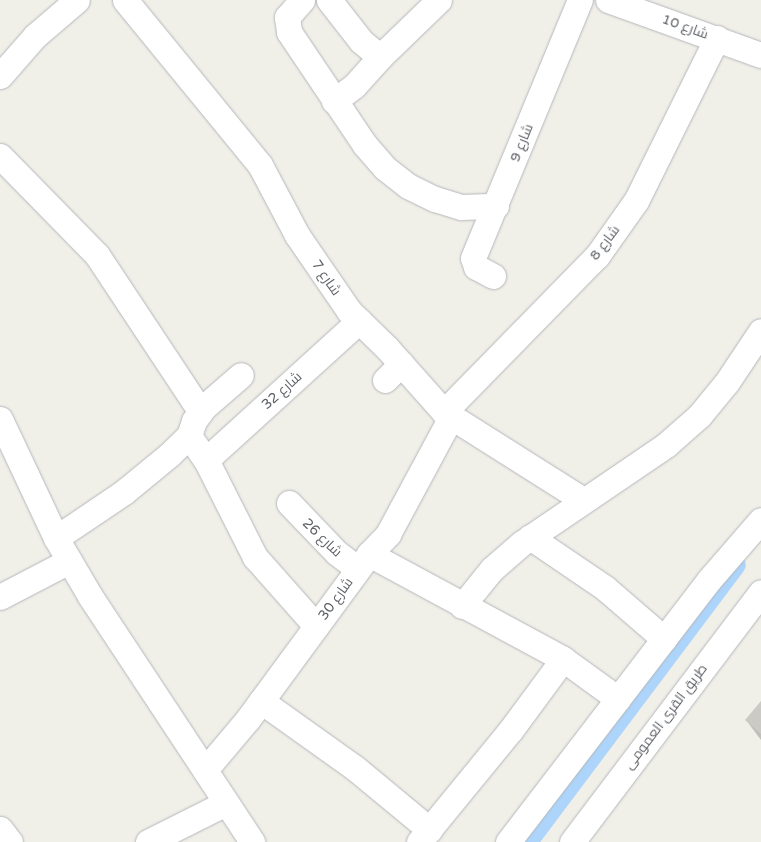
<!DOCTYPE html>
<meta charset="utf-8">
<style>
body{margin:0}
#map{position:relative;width:761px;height:842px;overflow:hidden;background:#f0efe8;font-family:"Varela Round",Cairo,sans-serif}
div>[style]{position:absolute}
.shadow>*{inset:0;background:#0003}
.canal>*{height:18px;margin:-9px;padding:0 9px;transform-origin:9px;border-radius:9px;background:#add5fb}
.building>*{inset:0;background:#cccac4}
.roads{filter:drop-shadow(0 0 1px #b5b7bb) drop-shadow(0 0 1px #b5b7bb)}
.minor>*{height:25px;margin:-12.5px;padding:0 12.5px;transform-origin:12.5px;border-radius:12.5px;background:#fff}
span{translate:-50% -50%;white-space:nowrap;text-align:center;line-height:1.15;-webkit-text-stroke:4px #fff;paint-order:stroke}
.street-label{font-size:14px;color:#5f6267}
</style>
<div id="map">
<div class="shadow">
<i style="clip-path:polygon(761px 703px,761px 740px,746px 720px)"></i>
</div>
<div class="canal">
<i style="left:529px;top:842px;width:346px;rotate:-53.1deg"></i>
</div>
<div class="building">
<i style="clip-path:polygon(761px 701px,761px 734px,745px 720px)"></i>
</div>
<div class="roads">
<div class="minor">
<i style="left:125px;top:0;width:213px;rotate:50.7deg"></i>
<i style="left:260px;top:165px;width:79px;rotate:62.1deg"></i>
<i style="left:297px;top:235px;width:92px;rotate:55.6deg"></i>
<i style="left:349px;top:311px;width:53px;rotate:44.2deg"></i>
<i style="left:387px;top:348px;width:86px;rotate:48.3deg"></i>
<i style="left:444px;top:412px;width:165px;rotate:32.3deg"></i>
<i style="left:302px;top:0;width:23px;rotate:131deg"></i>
<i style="left:287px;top:17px;width:15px;rotate:82deg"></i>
<i style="left:289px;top:32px;width:136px;rotate:56.1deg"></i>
<i style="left:365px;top:145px;width:30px;rotate:49deg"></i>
<i style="left:385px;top:168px;width:29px;rotate:38deg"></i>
<i style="left:408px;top:186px;width:30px;rotate:26deg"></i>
<i style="left:435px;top:199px;width:28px;rotate:17deg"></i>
<i style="left:462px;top:207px;width:34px;rotate:-2deg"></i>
<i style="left:329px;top:0;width:52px;rotate:52deg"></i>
<i style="left:361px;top:41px;width:25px;rotate:40deg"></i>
<i style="left:380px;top:57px;width:82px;rotate:-44deg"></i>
<i style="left:608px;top:0;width:163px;rotate:19.8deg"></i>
<i style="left:0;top:76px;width:53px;rotate:-48.8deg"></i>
<i style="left:35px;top:36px;width:55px;rotate:-40.6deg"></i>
<i style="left:334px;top:101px;width:25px;rotate:-37deg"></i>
<i style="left:354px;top:86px;width:39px;rotate:-48deg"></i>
<i style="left:0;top:156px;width:139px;rotate:45.6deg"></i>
<i style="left:97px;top:255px;width:188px;rotate:56.5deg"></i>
<i style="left:493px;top:276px;width:19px;rotate:-152deg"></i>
<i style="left:476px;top:267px;width:9px;rotate:-108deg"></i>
<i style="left:473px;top:258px;width:279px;rotate:-67.5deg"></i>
<i style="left:385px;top:380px;width:23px;rotate:-45deg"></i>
<i style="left:444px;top:412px;width:219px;rotate:-45.6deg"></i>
<i style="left:597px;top:256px;width:67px;rotate:-54.7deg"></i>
<i style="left:636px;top:201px;width:182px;rotate:-63.6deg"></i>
<i style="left:0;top:419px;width:132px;rotate:64.8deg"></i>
<i style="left:56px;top:538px;width:67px;rotate:59.6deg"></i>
<i style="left:90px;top:596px;width:295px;rotate:56.6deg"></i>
<i style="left:189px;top:436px;width:29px;rotate:55deg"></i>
<i style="left:206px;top:460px;width:109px;rotate:63.2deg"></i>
<i style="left:255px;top:557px;width:92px;rotate:48.5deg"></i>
<i style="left:206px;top:460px;width:207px;rotate:-42.3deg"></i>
<i style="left:289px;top:503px;width:69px;rotate:46.2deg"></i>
<i style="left:337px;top:553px;width:26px;rotate:37deg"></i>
<i style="left:530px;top:537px;width:91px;rotate:34.2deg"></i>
<i style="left:605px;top:588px;width:78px;rotate:40.8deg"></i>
<i style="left:56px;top:538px;width:82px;rotate:-34.1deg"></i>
<i style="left:124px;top:492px;width:58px;rotate:-39.4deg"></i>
<i style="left:169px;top:455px;width:28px;rotate:-44deg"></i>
<i style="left:189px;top:436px;width:16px;rotate:-72deg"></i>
<i style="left:194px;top:421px;width:16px;rotate:-55deg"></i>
<i style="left:203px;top:408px;width:50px;rotate:-41deg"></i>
<i style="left:369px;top:554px;width:221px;rotate:28.4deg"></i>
<i style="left:563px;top:659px;width:68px;rotate:36deg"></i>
<i style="left:0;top:597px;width:78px;rotate:-27.6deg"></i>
<i style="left:462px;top:606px;width:48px;rotate:-51deg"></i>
<i style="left:492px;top:569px;width:40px;rotate:-41deg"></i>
<i style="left:522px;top:543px;width:174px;rotate:-34.2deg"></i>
<i style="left:666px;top:445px;width:44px;rotate:-41.3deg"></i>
<i style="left:699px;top:416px;width:44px;rotate:-50.5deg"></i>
<i style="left:727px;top:382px;width:61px;rotate:-56.3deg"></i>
<i style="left:261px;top:701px;width:115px;rotate:35.5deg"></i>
<i style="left:355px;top:768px;width:97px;rotate:39.6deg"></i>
<i style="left:205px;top:770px;width:67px;rotate:-49.9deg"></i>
<i style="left:248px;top:719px;width:205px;rotate:-53.7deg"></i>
<i style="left:369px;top:554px;width:28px;rotate:-46deg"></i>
<i style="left:388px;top:534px;width:133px;rotate:-61.7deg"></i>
<i style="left:0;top:829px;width:16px;rotate:52deg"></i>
<i style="left:148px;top:842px;width:87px;rotate:-26.6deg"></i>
<i style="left:419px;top:842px;width:144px;rotate:-50.7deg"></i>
<i style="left:510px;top:731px;width:89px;rotate:-53.6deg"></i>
<i style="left:508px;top:842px;width:330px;rotate:-52.5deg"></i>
<i style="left:709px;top:580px;width:79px;rotate:-49.1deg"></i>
<i style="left:572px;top:842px;width:313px;rotate:-52.9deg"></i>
</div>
</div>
<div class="street-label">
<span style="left:685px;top:27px;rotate:20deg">شارع 10</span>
<span style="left:522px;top:143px;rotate:-68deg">شارع 9</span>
<span style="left:605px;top:243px;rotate:-53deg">شارع 8</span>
<span style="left:326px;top:278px;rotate:55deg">شارع 7</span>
<span style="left:282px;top:391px;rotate:-42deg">شارع 32</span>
<span style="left:322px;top:538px;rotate:44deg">شارع 26</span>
<span style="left:336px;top:599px;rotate:-54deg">شارع 30</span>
<span style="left:666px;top:717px;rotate:-53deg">طريق القرى العمومى</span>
</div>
</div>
